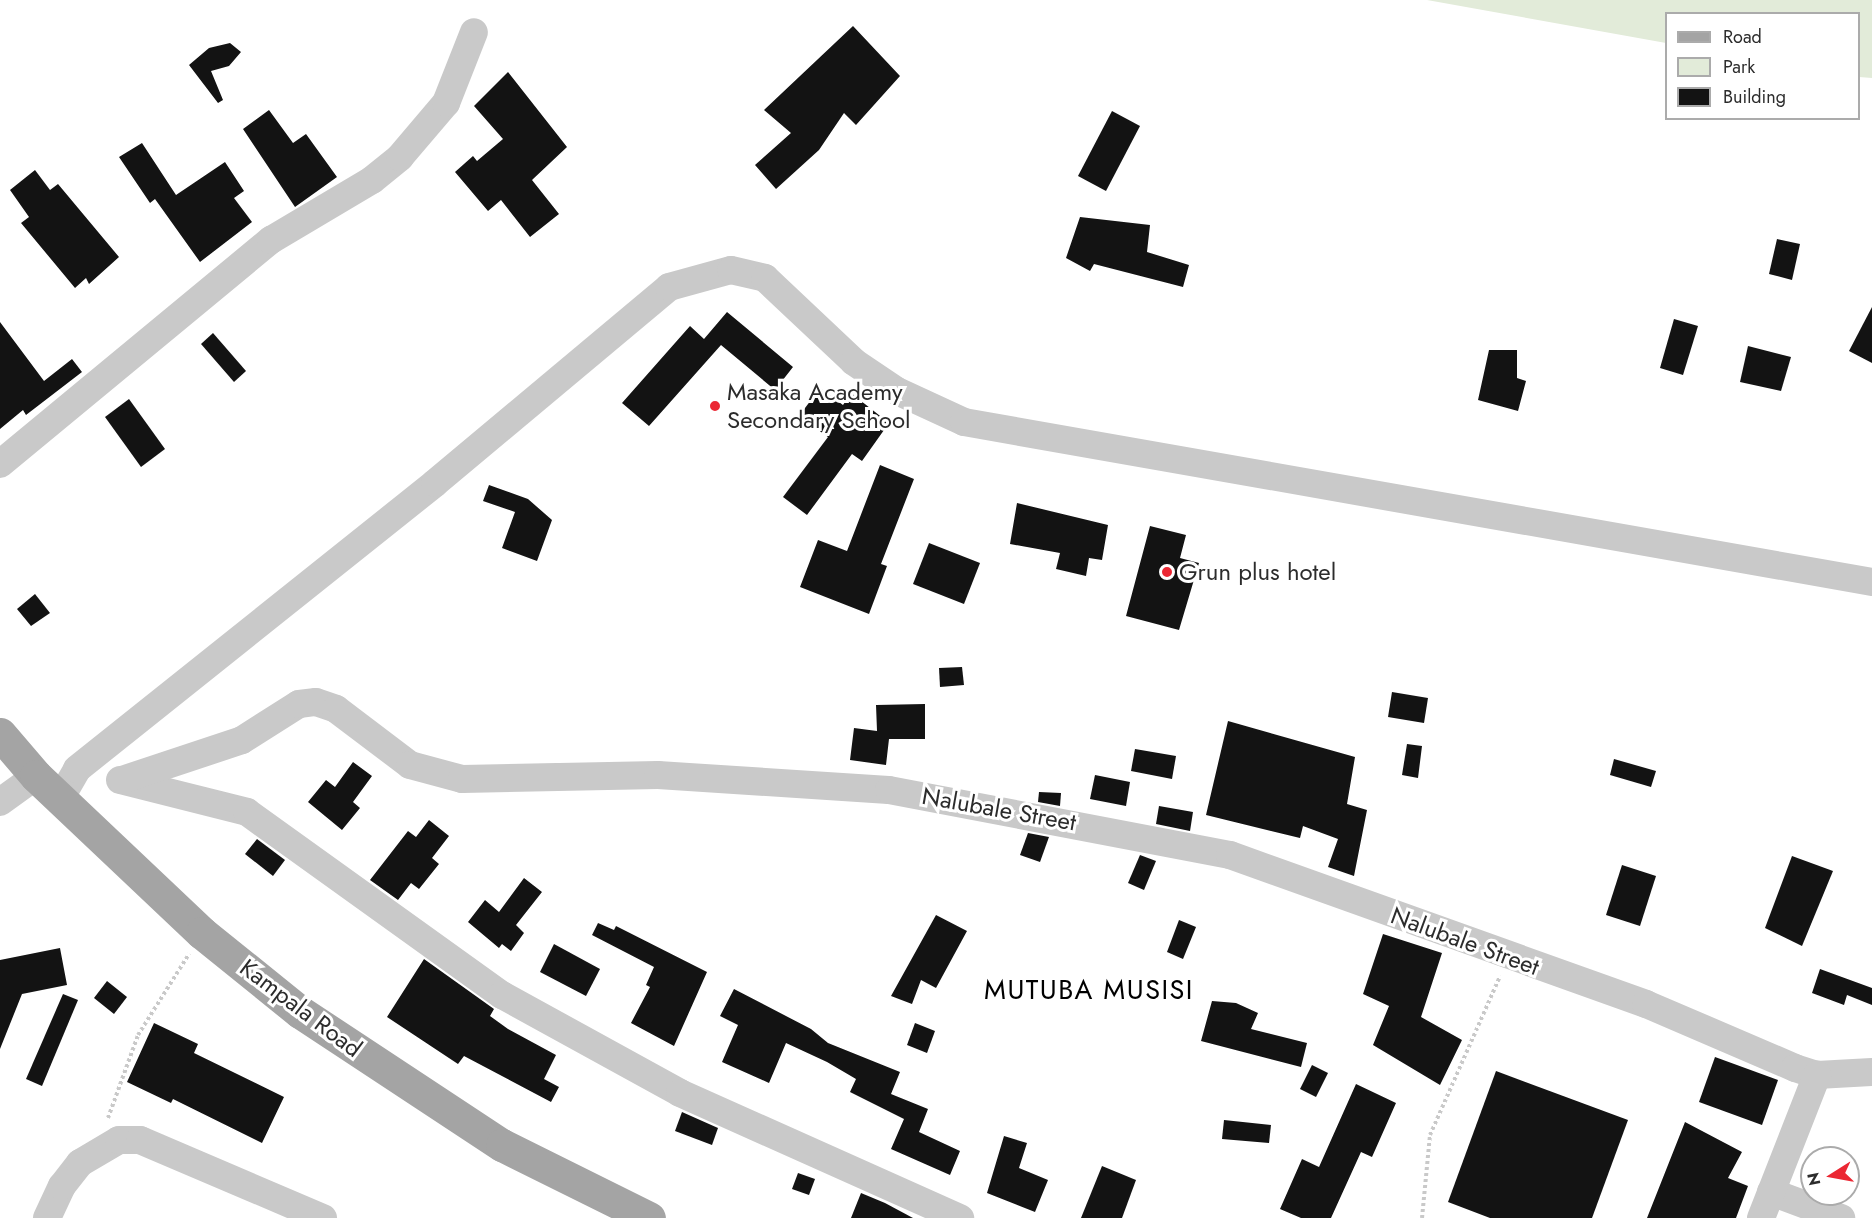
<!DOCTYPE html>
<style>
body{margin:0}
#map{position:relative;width:1872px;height:1218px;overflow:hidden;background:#fff;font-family:Jost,sans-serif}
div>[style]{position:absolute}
.green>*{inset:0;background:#e2ebd9}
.building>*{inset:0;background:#131313}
.path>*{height:4px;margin-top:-2px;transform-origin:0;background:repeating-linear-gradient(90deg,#c9c9c9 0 3px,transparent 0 6px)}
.minor>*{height:28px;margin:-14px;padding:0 14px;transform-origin:14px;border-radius:14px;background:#c9c9c9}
.major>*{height:33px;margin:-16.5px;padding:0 16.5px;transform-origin:16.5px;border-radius:16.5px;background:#a4a4a4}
.dots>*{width:16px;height:16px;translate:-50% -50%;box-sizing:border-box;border:3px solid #fff;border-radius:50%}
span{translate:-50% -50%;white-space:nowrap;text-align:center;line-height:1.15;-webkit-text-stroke:6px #fff;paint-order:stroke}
.poi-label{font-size:24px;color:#2c2c2c}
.left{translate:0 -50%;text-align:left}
.street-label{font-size:24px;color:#2c2c2c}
.quarter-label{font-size:27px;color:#000;letter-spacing:1.5px}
.legend{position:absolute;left:1665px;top:12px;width:195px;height:108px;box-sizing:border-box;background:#fff;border:2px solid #ababab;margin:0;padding:8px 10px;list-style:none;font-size:18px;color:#2c2c2c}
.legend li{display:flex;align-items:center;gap:12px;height:30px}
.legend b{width:30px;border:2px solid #ababab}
.north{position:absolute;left:1800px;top:1146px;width:60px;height:60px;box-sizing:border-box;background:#fff;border:2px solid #ababab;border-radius:50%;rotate:259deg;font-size:16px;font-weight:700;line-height:24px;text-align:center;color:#2c2c2c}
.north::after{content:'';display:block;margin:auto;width:21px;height:27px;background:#eb2733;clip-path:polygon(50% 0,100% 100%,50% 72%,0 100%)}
</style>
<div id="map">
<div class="green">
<i style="clip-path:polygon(1427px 0,1872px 0,1872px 78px,1859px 77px,1858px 14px,1666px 14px,1666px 43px)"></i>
</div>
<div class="building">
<i style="clip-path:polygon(853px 26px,900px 76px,856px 125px,844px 113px,819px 150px,776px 189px,755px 165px,791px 133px,764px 110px)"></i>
<i style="clip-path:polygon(230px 43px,241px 52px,229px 66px,211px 71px,223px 100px,218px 103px,189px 65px,209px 48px)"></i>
<i style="clip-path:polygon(508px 72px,567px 147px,532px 180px,559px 214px,530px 237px,501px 200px,488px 211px,455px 172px,473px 156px,477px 161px,503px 139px,474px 106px)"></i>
<i style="clip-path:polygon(269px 110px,293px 143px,306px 134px,337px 177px,295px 207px,243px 129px)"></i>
<i style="clip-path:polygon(1112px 111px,1140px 126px,1106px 191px,1078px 176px)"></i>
<i style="clip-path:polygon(142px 143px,176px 195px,225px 162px,244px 191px,234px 198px,252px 222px,200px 262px,155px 199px,150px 203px,119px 157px)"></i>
<i style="clip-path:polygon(35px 170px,50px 190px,58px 184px,119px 257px,89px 284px,86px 278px,75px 288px,21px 223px,29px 217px,10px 190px)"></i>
<i style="clip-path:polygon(1080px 217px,1150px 225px,1147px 252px,1189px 265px,1183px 287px,1094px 264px,1090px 271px,1066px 258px)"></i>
<i style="clip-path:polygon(1777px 239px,1800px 244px,1792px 280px,1769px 274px)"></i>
<i style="clip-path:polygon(1872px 307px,1872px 363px,1849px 351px)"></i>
<i style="clip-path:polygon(727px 312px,793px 367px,775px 390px,721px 345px,649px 426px,622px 403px,690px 326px,704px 339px)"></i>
<i style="clip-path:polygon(1674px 319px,1698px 326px,1683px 375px,1660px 368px)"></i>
<i style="clip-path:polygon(0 322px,44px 381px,72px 359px,82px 372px,26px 415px,23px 410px,0 429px)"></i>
<i style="clip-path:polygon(213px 333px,246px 371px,234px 382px,201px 344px)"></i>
<i style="clip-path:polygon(1748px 346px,1791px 357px,1781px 391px,1740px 382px)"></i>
<i style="clip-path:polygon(1489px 350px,1517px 350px,1517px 378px,1526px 381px,1518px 411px,1478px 400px)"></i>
<i style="clip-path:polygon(820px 388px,843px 405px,851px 393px,889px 423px,862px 461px,852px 454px,807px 515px,783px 497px,828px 437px,799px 416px)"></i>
<i style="clip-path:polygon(129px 399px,165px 449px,141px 467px,105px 417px)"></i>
<i style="clip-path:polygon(880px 465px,914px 479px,881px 564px,887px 566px,869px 614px,800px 587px,818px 540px,847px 551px)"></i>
<i style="clip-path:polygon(489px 485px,528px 499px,552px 520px,537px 561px,502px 548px,515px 512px,483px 501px)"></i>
<i style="clip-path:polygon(1017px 503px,1108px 525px,1102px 560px,1089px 558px,1086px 576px,1056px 569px,1060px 553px,1010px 544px)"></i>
<i style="clip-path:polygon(1150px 526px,1186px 535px,1180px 558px,1199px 563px,1179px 630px,1126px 616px)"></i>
<i style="clip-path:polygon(929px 543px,980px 563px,964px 604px,913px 584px)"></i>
<i style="clip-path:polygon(35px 594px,50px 613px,31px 626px,17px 609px)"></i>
<i style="clip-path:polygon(962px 667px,964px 685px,940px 687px,939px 668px)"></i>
<i style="clip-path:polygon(1392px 692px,1428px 698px,1424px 723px,1388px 717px)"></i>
<i style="clip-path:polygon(925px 704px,925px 739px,889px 739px,886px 765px,850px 760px,854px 728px,877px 731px,876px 705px)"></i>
<i style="clip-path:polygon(1228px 721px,1355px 757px,1347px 804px,1367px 810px,1354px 876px,1328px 867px,1338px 839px,1303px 826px,1300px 838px,1206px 815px)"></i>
<i style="clip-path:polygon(1407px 744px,1422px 746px,1418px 778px,1402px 775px)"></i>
<i style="clip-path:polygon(1135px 749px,1176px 756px,1172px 779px,1131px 771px)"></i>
<i style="clip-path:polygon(1614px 759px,1656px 771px,1651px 787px,1610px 775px)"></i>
<i style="clip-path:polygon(353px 762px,372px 776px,353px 802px,360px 808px,342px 830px,308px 802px,326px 780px,335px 787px)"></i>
<i style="clip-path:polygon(1095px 775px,1130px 782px,1126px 806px,1090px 799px)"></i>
<i style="clip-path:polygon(1039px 792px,1061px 793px,1060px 806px,1038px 802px)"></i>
<i style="clip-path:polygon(1159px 806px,1193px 812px,1190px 831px,1156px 824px)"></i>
<i style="clip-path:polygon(429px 820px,449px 836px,432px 858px,439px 864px,419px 889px,411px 883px,398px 900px,370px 880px,408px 831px,416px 837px)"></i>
<i style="clip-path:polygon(1028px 833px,1049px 837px,1040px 862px,1020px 855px)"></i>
<i style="clip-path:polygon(257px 839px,285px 860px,273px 876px,245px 854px)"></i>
<i style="clip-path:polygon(1140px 855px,1156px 861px,1144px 890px,1128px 883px)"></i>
<i style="clip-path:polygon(1792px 856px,1833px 871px,1802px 946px,1765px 928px)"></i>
<i style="clip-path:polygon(1622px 865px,1656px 876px,1640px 926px,1606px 915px)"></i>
<i style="clip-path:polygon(524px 878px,542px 892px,516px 925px,524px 933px,511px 951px,502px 944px,499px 948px,468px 922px,485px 900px,499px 912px)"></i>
<i style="clip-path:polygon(936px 915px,967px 931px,936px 988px,921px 980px,912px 1004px,891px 996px)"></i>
<i style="clip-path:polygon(1179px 920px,1196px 927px,1183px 959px,1167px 952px)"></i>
<i style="clip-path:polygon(598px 923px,614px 930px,616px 926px,707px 972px,674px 1046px,631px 1023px,650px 987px,646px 985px,654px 967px,592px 935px)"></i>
<i style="clip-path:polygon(1383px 934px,1442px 953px,1421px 1017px,1462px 1040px,1440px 1085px,1373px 1045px,1389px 1006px,1363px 994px)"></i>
<i style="clip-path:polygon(554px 944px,600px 969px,586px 996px,540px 972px)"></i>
<i style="clip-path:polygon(60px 948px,67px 985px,22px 994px,0 1049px,0 960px)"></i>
<i style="clip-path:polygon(424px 959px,494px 1009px,490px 1016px,508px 1029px,556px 1055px,544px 1079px,559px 1087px,551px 1102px,464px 1056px,458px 1064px,387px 1017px)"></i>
<i style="clip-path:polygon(1820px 969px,1872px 988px,1872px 1005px,1847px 995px,1844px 1005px,1812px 993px)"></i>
<i style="clip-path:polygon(107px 981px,127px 997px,114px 1014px,94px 998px)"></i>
<i style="clip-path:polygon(734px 989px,811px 1029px,828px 1043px,900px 1072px,891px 1094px,928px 1109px,919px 1132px,960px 1151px,950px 1175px,891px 1149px,904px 1119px,850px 1092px,856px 1079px,827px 1062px,786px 1043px,769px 1083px,722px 1062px,738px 1025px,720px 1016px)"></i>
<i style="clip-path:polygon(63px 994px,78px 1000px,42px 1086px,26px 1079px)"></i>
<i style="clip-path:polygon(1212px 1001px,1236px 1003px,1258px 1013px,1251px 1029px,1307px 1043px,1301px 1067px,1201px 1041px)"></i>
<i style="clip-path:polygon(154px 1023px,198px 1044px,194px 1053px,284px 1097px,262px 1143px,173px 1099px,171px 1103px,127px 1082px)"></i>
<i style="clip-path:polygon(915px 1023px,935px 1031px,927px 1053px,907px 1045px)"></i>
<i style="clip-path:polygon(1715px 1057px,1778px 1080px,1762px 1125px,1699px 1102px)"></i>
<i style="clip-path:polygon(1312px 1065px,1328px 1073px,1316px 1097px,1300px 1089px)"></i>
<i style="clip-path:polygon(1496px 1071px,1628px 1120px,1592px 1218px,1490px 1218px,1448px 1202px)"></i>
<i style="clip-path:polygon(1356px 1084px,1396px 1103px,1372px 1157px,1361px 1152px,1331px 1218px,1301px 1218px,1280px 1209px,1302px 1159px,1319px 1167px)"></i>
<i style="clip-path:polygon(682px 1112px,718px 1128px,712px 1145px,675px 1131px)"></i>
<i style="clip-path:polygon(1224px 1120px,1271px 1125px,1269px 1143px,1222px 1139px)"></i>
<i style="clip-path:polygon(1685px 1122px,1742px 1152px,1728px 1178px,1748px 1186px,1736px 1218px,1647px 1218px)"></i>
<i style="clip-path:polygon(1004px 1136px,1027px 1143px,1019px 1168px,1048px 1180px,1035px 1212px,987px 1193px)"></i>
<i style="clip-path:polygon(1102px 1166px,1136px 1180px,1122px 1218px,1081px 1218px)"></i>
<i style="clip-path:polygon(798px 1173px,815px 1179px,809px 1195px,792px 1189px)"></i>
<i style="clip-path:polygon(861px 1193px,885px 1203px,913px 1218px,851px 1218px)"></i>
</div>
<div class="path">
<i style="left:108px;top:1118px;width:88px;rotate:-70.1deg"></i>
<i style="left:138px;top:1035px;width:96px;rotate:-57.8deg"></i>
<i style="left:1422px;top:1218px;width:83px;rotate:-84.5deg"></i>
<i style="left:1430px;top:1135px;width:174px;rotate:-66.2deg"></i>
</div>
<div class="minor">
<i style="left:0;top:464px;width:352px;rotate:-39.6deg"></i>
<i style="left:271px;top:240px;width:117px;rotate:-30.7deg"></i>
<i style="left:372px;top:180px;width:36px;rotate:-39deg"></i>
<i style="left:400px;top:157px;width:71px;rotate:-49.6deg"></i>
<i style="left:446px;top:103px;width:76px;rotate:-68.5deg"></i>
<i style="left:120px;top:780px;width:131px;rotate:14.1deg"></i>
<i style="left:247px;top:812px;width:314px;rotate:35.7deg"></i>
<i style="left:502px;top:995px;width:203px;rotate:28.8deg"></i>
<i style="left:680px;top:1093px;width:307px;rotate:24.1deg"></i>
<i style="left:122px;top:780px;width:126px;rotate:-18.4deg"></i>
<i style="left:242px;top:740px;width:67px;rotate:-32.3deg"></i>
<i style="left:299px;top:704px;width:17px;rotate:-7deg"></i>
<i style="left:316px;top:702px;width:21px;rotate:19deg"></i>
<i style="left:336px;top:709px;width:93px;rotate:37.1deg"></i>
<i style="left:410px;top:765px;width:54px;rotate:15.1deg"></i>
<i style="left:462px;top:779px;width:196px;rotate:-1.2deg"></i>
<i style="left:658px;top:775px;width:231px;rotate:3.7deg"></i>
<i style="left:889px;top:790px;width:347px;rotate:10.8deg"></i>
<i style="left:1230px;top:855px;width:442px;rotate:19.7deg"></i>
<i style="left:1646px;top:1004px;width:162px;rotate:23.2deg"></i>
<i style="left:1795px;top:1068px;width:23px;rotate:18deg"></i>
<i style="left:1817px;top:1075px;width:55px;rotate:-3.1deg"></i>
<i style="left:60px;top:799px;width:34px;rotate:-60deg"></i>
<i style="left:77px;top:769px;width:458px;rotate:-38.6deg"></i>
<i style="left:435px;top:483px;width:305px;rotate:-39.9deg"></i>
<i style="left:669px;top:287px;width:64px;rotate:-15.3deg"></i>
<i style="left:731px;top:270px;width:35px;rotate:13deg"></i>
<i style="left:765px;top:278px;width:122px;rotate:43.3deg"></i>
<i style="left:854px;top:362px;width:52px;rotate:34deg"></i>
<i style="left:897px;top:391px;width:74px;rotate:24.8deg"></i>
<i style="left:964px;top:422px;width:922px;rotate:9.99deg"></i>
<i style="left:0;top:802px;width:44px;rotate:-35.8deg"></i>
<i style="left:1771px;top:1192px;width:75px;rotate:20.4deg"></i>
<i style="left:47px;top:1218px;width:35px;rotate:-65deg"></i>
<i style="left:62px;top:1186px;width:29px;rotate:-52deg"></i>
<i style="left:80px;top:1163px;width:45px;rotate:-30.5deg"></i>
<i style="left:119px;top:1140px;width:21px"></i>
<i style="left:140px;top:1140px;width:199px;rotate:23.1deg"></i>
<i style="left:1761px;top:1218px;width:154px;rotate:-68.6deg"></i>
</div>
<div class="major">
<i style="left:0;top:734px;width:55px;rotate:49.4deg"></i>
<i style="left:36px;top:776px;width:228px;rotate:43.4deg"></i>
<i style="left:202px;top:933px;width:126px;rotate:38.9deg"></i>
<i style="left:300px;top:1012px;width:242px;rotate:33.4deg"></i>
<i style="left:502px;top:1145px;width:164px;rotate:26.4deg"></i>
</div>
<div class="dots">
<i style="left:715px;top:406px;background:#eb2733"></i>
<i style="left:1167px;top:572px;background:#eb2733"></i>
</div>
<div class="poi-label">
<span class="left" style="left:727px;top:406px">Masaka Academy<br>Secondary School</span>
<span class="left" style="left:1179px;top:572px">Grun plus hotel</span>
</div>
<div class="street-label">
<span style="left:999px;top:809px;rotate:10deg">Nalubale Street</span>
<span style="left:1465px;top:941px;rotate:20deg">Nalubale Street</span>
<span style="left:301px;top:1008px;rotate:37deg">Kampala Road</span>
</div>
<div class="quarter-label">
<span style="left:1089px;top:990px">MUTUBA MUSISI</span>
</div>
<ul class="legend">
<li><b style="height:8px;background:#a4a4a4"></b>Road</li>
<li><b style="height:16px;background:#e2ebd9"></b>Park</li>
<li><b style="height:16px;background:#131313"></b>Building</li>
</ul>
<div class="north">N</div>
</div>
